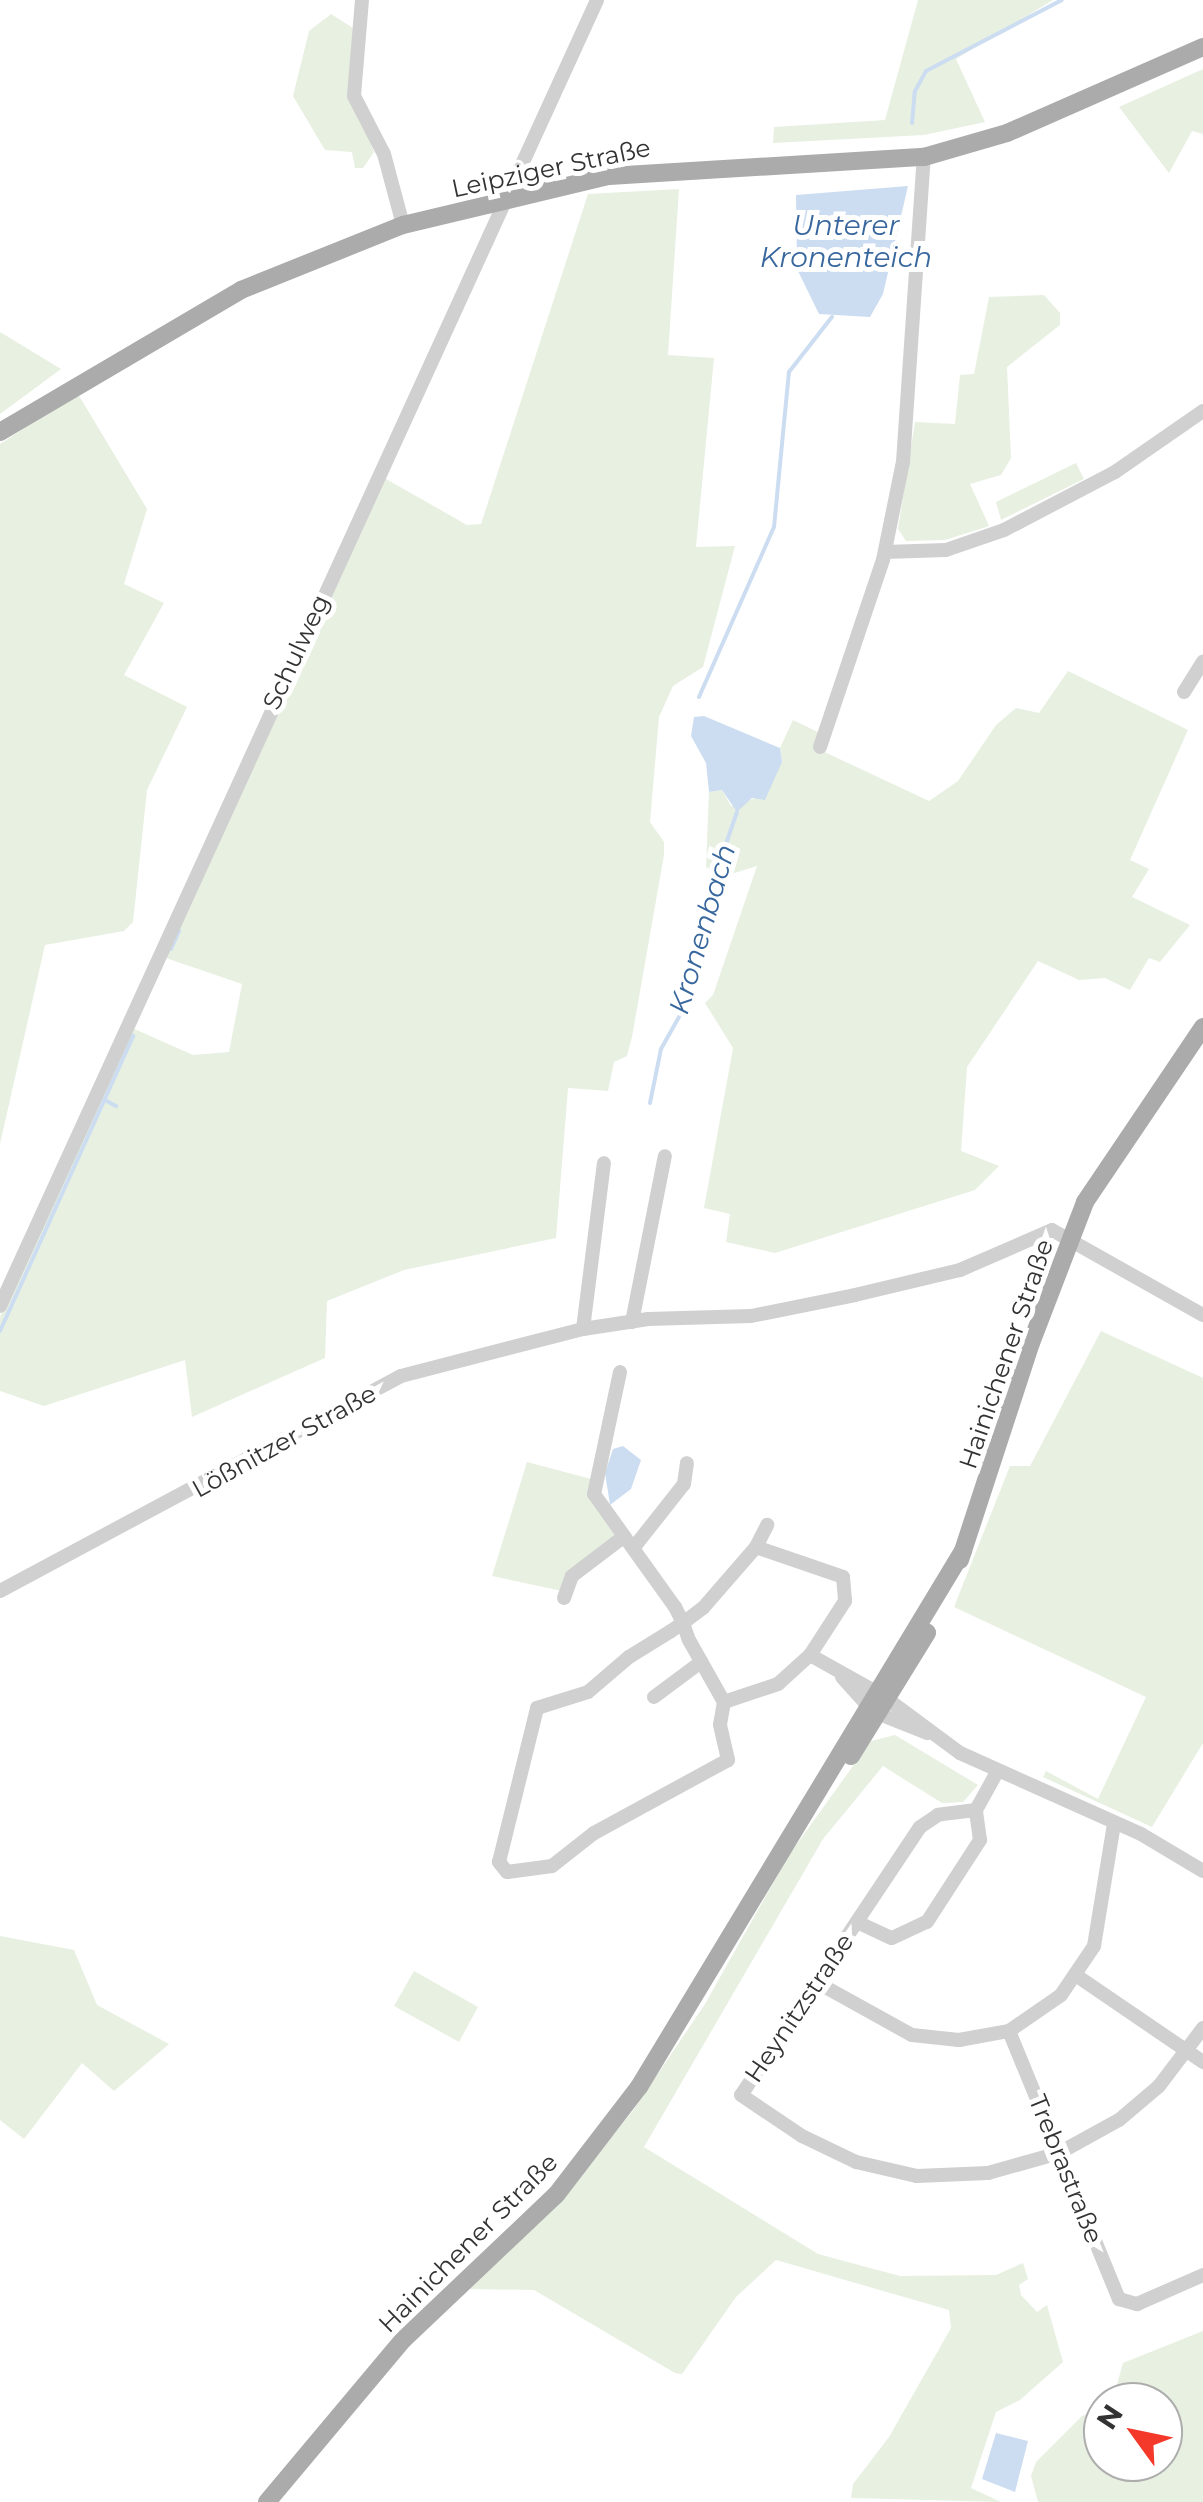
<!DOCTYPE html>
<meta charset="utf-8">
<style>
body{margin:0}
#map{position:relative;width:1203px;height:2502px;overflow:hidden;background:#fff;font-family:Montserrat,sans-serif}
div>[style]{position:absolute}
.green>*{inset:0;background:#e7f0e1}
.water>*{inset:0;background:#ccddf1}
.stream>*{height:4px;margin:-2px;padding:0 2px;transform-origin:2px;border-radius:2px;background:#ccddf1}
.minor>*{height:14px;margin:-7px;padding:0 7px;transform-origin:7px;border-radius:7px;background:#d0d0d0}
.major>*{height:18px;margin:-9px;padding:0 9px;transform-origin:9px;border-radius:9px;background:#ababab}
span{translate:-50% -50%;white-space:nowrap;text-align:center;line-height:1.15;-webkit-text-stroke:10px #fff;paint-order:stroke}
.street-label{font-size:25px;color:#333}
.water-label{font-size:28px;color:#38679e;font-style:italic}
.north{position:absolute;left:1083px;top:2382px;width:100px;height:100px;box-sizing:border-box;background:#fff;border:2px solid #adadad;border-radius:50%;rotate:303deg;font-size:28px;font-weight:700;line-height:40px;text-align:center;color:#333}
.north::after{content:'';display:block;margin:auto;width:35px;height:45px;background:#f4392a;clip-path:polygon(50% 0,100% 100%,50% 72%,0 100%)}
</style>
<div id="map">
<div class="green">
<i style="clip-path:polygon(918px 0,1053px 0,956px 59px,985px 122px,924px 135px,773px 143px,774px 127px,885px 120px)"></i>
<i style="clip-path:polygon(331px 14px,353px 28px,349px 81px,374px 152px,363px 168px,355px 168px,352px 152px,325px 150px,293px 96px,309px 31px)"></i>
<i style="clip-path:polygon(1203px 69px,1203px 134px,1192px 131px,1169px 173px,1119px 107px)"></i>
<i style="clip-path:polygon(679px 189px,668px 355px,714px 358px,696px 547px,735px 546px,703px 667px,673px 686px,659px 717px,650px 822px,664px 842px,664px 855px,632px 1037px,627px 1056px,614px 1062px,608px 1091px,568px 1088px,556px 1238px,404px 1270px,327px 1301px,325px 1358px,192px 1417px,185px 1360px,44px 1406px,0 1391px,0 1317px,130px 1027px,193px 1055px,229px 1052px,242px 984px,163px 957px,379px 475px,467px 525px,481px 524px,588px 194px)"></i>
<i style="clip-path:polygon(1044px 295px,1060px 313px,1060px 325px,1007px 367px,1011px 458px,1001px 475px,970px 484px,989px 526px,945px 540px,906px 541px,898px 529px,915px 422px,955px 424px,960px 375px,974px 374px,989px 297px)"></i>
<i style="clip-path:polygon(0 332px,61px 369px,0 414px)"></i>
<i style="clip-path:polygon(78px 394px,147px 509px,124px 584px,164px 603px,124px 675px,187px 707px,147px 790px,133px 922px,124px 931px,45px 945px,0 1144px,0 444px)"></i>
<i style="clip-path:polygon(1076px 463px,1084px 479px,1001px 520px,996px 502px)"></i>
<i style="clip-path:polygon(1068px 671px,1188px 730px,1130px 860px,1149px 869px,1132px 897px,1190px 925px,1160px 962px,1149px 958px,1130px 990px,1105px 978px,1079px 980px,1038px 961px,967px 1067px,961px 1151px,999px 1166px,975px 1190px,775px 1253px,726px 1242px,730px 1214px,704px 1208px,733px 1048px,705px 1003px,713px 995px,757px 866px,725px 876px,706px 867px,709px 792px,722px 790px,731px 806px,759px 797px,782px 762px,780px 748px,793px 720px,820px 733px,816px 748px,929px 801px,958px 781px,996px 725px,1016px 708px,1039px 713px)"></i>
<i style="clip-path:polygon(1101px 1331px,1203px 1378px,1203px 1743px,1152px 1827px,1043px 1777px,1046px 1771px,1098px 1799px,1146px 1697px,954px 1607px,1010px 1466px,1030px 1466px)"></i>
<i style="clip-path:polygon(527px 1462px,591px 1479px,622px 1538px,572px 1576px,567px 1592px,492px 1576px)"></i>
<i style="clip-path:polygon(895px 1735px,978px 1785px,963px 1802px,942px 1803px,883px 1766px,823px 1839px,644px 2147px,818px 2254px,900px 2276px,996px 2275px,1023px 2263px,1028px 2279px,1019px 2285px,1021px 2295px,1037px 2312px,1047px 2305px,1063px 2362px,1020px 2400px,996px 2412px,971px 2488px,1001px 2502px,851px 2498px,853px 2484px,889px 2437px,951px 2328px,949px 2310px,776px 2260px,736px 2297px,682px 2374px,675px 2373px,534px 2290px,468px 2289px,553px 2208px,632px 2112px,705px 2004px,789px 1855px,871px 1741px)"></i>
<i style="clip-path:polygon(0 1936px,74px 1950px,97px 2005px,169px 2044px,114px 2091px,82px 2063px,24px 2139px,0 2120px)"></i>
<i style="clip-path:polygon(414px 1971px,478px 2007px,459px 2042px,394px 2006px)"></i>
<i style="clip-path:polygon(1203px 2331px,1203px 2502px,1038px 2502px,1031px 2476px,1036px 2462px,1082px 2416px,1103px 2408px,1103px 2462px,1163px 2462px,1163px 2402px,1112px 2402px,1123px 2363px)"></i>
</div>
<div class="water">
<i style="clip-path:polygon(908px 186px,883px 294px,870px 317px,819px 314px,797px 269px,796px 195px)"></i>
<i style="clip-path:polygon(704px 716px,780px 748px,782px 762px,765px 800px,752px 798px,737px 812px,722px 790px,709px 792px,706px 763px,691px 736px,694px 717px)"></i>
<i style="clip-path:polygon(623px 1446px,641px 1460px,631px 1489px,610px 1505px,605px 1473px,613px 1449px)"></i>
<i style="clip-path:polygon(996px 2433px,1028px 2441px,1015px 2492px,982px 2479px)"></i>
</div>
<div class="stream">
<i style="left:912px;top:123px;width:32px;rotate:-85deg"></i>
<i style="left:915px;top:91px;width:23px;rotate:-61deg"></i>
<i style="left:926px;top:71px;width:153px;rotate:-27.6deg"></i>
<i style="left:699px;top:697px;width:186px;rotate:-66.2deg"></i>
<i style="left:774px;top:527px;width:156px;rotate:-84.5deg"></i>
<i style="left:789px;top:372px;width:70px;rotate:-52deg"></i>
<i style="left:171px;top:949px;width:20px;rotate:-66deg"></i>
<i style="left:105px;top:1100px;width:13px;rotate:29deg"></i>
<i style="left:650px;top:1103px;width:55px;rotate:-78.5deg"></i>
<i style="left:661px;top:1049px;width:47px;rotate:-60.7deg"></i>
<i style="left:684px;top:1008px;width:111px;rotate:-78.1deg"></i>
<i style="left:707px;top:899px;width:92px;rotate:-71deg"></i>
<i style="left:0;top:1331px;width:324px;rotate:-65.7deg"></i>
</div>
<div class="minor">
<i style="left:362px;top:0;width:96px;rotate:94.8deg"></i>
<i style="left:354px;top:96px;width:65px;rotate:62.7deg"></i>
<i style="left:384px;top:154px;width:73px;rotate:75deg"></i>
<i style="left:885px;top:552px;width:61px;rotate:-1.9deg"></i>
<i style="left:946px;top:550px;width:61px;rotate:-19deg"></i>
<i style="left:1004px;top:530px;width:125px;rotate:-27.6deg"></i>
<i style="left:1115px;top:472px;width:107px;rotate:-34.7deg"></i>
<i style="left:1184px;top:692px;width:36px;rotate:-58deg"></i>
<i style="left:820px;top:747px;width:197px;rotate:-71.4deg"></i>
<i style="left:883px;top:560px;width:100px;rotate:-78.5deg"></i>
<i style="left:903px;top:462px;width:306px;rotate:-86.1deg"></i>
<i style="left:0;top:1306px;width:1436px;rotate:-65.43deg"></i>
<i style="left:632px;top:1322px;width:169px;rotate:-78.8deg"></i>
<i style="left:583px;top:1329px;width:167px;rotate:-82.8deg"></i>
<i style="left:620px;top:1372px;width:125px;rotate:102deg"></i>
<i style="left:594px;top:1494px;width:139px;rotate:54.4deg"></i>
<i style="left:675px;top:1607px;width:18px;rotate:63deg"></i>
<i style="left:683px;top:1623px;width:18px;rotate:71deg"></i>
<i style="left:689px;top:1640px;width:71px;rotate:60.6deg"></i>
<i style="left:724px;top:1702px;width:23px;rotate:100deg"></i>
<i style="left:720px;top:1725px;width:36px;rotate:77deg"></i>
<i style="left:728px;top:1760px;width:153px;rotate:151.4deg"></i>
<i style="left:594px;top:1833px;width:53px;rotate:141.8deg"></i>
<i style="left:552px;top:1866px;width:45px;rotate:172.4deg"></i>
<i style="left:507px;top:1872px;width:13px;rotate:-129deg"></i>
<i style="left:499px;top:1862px;width:159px;rotate:-76.1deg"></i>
<i style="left:537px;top:1708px;width:53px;rotate:-17.4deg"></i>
<i style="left:588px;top:1692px;width:54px;rotate:-40.5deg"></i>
<i style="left:629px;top:1657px;width:49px;rotate:-31.8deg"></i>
<i style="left:671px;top:1631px;width:14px;rotate:-34deg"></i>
<i style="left:683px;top:1623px;width:25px;rotate:-37deg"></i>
<i style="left:703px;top:1608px;width:81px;rotate:-49deg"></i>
<i style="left:756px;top:1547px;width:92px;rotate:19deg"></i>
<i style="left:843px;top:1577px;width:24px;rotate:85deg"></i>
<i style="left:845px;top:1601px;width:64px;rotate:122.9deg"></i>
<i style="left:810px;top:1655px;width:76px;rotate:29.3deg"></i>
<i style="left:635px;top:1546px;width:79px;rotate:-51.7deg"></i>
<i style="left:684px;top:1484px;width:21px;rotate:-82deg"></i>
<i style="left:756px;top:1547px;width:25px;rotate:-63deg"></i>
<i style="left:0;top:1591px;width:455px;rotate:-28.2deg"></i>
<i style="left:401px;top:1376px;width:188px;rotate:-14.5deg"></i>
<i style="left:583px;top:1329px;width:66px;rotate:-8.7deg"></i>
<i style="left:648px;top:1319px;width:103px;rotate:-1.7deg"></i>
<i style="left:751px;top:1316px;width:106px;rotate:-11.4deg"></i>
<i style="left:855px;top:1295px;width:108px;rotate:-13.4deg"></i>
<i style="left:960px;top:1270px;width:100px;rotate:-23.5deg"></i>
<i style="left:1052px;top:1230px;width:173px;rotate:29.4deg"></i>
<i style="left:564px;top:1598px;width:23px;rotate:-70deg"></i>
<i style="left:572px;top:1576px;width:63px;rotate:-37.2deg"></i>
<i style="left:842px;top:1677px;width:39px;rotate:48deg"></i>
<i style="left:654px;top:1697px;width:59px;rotate:-36.7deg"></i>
<i style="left:887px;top:1699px;width:91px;rotate:36.5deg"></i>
<i style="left:960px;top:1753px;width:198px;rotate:24.1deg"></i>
<i style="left:1141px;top:1834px;width:72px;rotate:30.8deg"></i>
<i style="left:724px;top:1702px;width:57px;rotate:-18.4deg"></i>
<i style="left:778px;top:1684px;width:43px;rotate:-42.2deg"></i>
<i style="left:877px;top:1713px;width:54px;rotate:21.8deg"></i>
<i style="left:997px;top:1772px;width:43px;rotate:118.9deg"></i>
<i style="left:976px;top:1810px;width:38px;rotate:173deg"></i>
<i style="left:938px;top:1815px;width:22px;rotate:146deg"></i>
<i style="left:920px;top:1827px;width:322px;rotate:123.7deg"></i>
<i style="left:741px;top:2095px;width:73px;rotate:33.9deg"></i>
<i style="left:802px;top:2136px;width:60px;rotate:25.7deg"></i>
<i style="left:856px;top:2162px;width:63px;rotate:12.9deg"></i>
<i style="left:917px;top:2176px;width:71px;rotate:-2.4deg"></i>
<i style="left:988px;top:2173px;width:74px;rotate:-15.7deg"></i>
<i style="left:1059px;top:2153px;width:68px;rotate:-28.8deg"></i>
<i style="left:1119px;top:2120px;width:52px;rotate:-40.4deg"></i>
<i style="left:1159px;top:2086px;width:73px;rotate:-52.8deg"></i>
<i style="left:857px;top:1922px;width:38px;rotate:25deg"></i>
<i style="left:892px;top:1938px;width:38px;rotate:-25deg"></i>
<i style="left:927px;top:1922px;width:98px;rotate:-57.1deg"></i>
<i style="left:980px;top:1840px;width:30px;rotate:-98deg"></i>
<i style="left:1077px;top:1976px;width:153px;rotate:34.3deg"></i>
<i style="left:818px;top:1983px;width:107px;rotate:29deg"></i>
<i style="left:912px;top:2035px;width:47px;rotate:6.1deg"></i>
<i style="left:959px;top:2040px;width:51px;rotate:-10.2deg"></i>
<i style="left:1009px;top:2031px;width:63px;rotate:-34.7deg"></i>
<i style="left:1061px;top:1995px;width:59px;rotate:-56deg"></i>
<i style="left:1094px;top:1946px;width:124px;rotate:-80.7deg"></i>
<i style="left:1009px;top:2031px;width:290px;rotate:67.7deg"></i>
<i style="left:1119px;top:2299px;width:19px;rotate:16deg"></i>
<i style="left:1137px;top:2304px;width:72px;rotate:-23.7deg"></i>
</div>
<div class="major">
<i style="left:0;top:432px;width:280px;rotate:-30.5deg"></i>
<i style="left:241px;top:290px;width:175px;rotate:-21.9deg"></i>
<i style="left:403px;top:225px;width:212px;rotate:-13.4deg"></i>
<i style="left:609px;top:176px;width:316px;rotate:-3.5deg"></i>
<i style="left:924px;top:157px;width:86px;rotate:-16.1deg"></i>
<i style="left:1007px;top:133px;width:214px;rotate:-23.7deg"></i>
<i style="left:960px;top:1560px;width:228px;rotate:-71.9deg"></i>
<i style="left:1031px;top:1343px;width:151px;rotate:-69deg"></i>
<i style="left:1085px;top:1202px;width:211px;rotate:-56deg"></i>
<i style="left:851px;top:1756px;width:145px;rotate:-58.3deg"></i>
<i style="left:267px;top:2502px;width:213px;rotate:-50deg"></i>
<i style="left:404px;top:2339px;width:209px;rotate:-43.5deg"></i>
<i style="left:556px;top:2195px;width:136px;rotate:-52.5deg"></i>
<i style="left:639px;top:2087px;width:626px;rotate:-58.85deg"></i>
</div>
<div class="street-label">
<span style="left:551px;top:168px;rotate:-12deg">Leipziger Straße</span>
<span style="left:296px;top:652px;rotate:-65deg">Schulweg</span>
<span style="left:1006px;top:1354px;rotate:-71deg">Hainichener Straße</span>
<span style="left:284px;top:1441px;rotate:-29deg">Lößnitzer Straße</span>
<span style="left:799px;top:2008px;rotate:-56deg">Heynitzstraße</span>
<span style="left:1066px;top:2169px;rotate:68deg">Trebrastraße</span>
<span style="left:468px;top:2243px;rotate:-45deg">Hainichener Straße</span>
</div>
<div class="water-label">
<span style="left:846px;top:241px">Unterer<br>Kronenteich</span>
<span style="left:702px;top:929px;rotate:-74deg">Kronenbach</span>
</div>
<div class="north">N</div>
</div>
